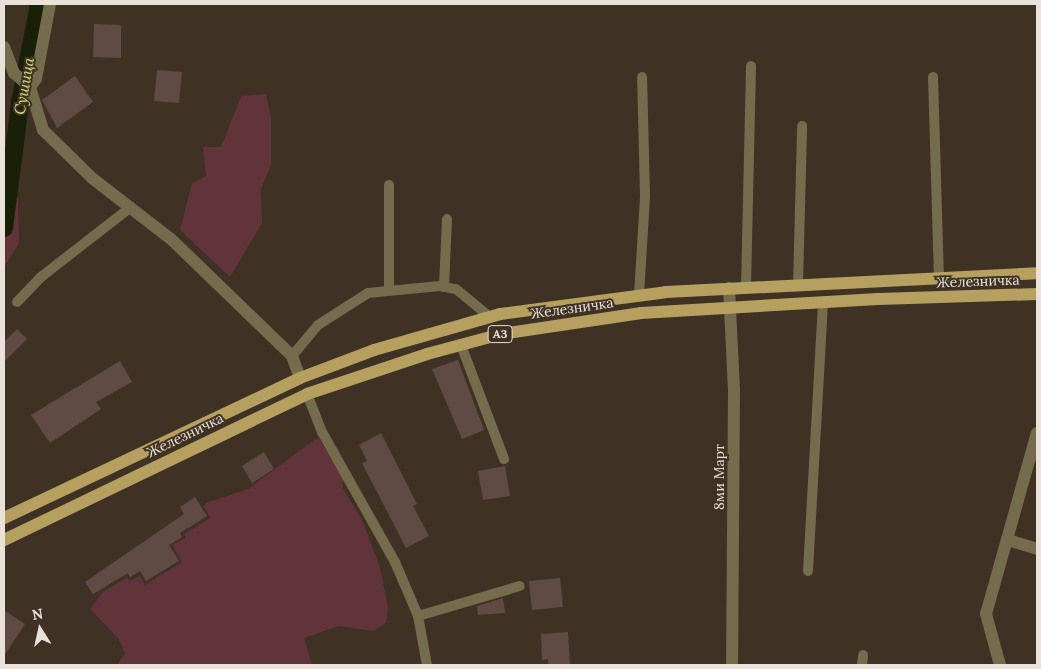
<!DOCTYPE html>
<meta charset="utf-8">
<style>
body{margin:0}
#map{position:relative;width:1041px;height:669px;overflow:hidden;background:#3f3123;font-family:Lora,serif}
div>[style]{position:absolute}
.green>*{inset:0;background:#61333a}
.canal>*{height:18px;margin:-9px;padding:0 9px;transform-origin:9px;border-radius:9px;background:#1a1f07}
.building>*{inset:0;background:#604b44}
.service>*{height:10px;margin:-5px;padding:0 5px;transform-origin:5px;border-radius:5px;background:#756b4d}
.minor>*{height:12px;margin:-6px;padding:0 6px;transform-origin:6px;border-radius:6px;background:#756b4d}
.primary>*{height:12px;margin:-6px;padding:0 6px;transform-origin:6px;border-radius:6px;background:#b5a060}
span{translate:-50% -50%;white-space:nowrap;text-align:center;line-height:1.15;-webkit-text-stroke:4px #3f3123;paint-order:stroke}
.shield-label span{padding:1px 4px;background:#3f3123;border:1px solid;border-radius:4px;-webkit-text-stroke-width:0}
.shield-label{font-size:12px;color:#eae1d9;font-weight:700}
.street-label{font-size:14px;color:#eae1d9}
.water-label{font-size:15px;color:#cee27a;font-style:italic}
.frame{position:absolute;inset:0;border:5px solid #eae1d9;pointer-events:none}
.north{position:absolute;left:15px;top:604px;width:50px;height:50px;-webkit-text-stroke:4px #3f3123;paint-order:stroke;rotate:350deg;font-size:14px;font-weight:700;line-height:20px;text-align:center;color:#eae1d9}
.north::after{content:'';display:block;margin:auto;width:18px;height:22px;background:#eae1d9;clip-path:polygon(50% 0,100% 100%,50% 72%,0 100%)}
</style>
<div id="map">
<div class="green">
<i style="clip-path:polygon(266px 94px,271px 117px,271px 165px,261px 189px,262px 223px,230px 277px,180px 230px,192px 183px,206px 176px,203px 147px,221px 147px,241px 96px)"></i>
<i style="clip-path:polygon(18px 197px,19px 244px,4px 267px,4px 201px)"></i>
<i style="clip-path:polygon(318px 437px,343px 478px,343px 488px,362px 520px,380px 567px,388px 608px,386px 623px,374px 631px,339px 626px,304px 638px,312px 665px,117px 665px,125px 653px,118px 638px,90px 609px,103px 592px,127px 577px,129px 581px,140px 576px,145px 585px,182px 562px,172px 545px,186px 538px,184px 534px,210px 518px,204px 506px,206px 503px,248px 489px)"></i>
</div>
<div class="canal">
<i style="left:4px;top:228px;width:126px;rotate:-82.7deg"></i>
<i style="left:20px;top:103px;width:101px;rotate:-79.1deg"></i>
</div>
<div class="building">
<i style="clip-path:polygon(94px 24px,121px 25px,121px 58px,93px 57px)"></i>
<i style="clip-path:polygon(157px 70px,182px 72px,179px 103px,154px 101px)"></i>
<i style="clip-path:polygon(75px 76px,93px 102px,57px 128px,42px 100px)"></i>
<i style="clip-path:polygon(17px 329px,27px 339px,4px 362px,4px 342px)"></i>
<i style="clip-path:polygon(458px 360px,484px 430px,462px 439px,432px 369px)"></i>
<i style="clip-path:polygon(120px 361px,132px 382px,96px 402px,101px 409px,50px 443px,31px 415px)"></i>
<i style="clip-path:polygon(381px 433px,417px 504px,413px 506px,429px 536px,406px 548px,362px 463px,367px 461px,359px 445px)"></i>
<i style="clip-path:polygon(264px 452px,274px 469px,252px 483px,242px 466px)"></i>
<i style="clip-path:polygon(505px 466px,510px 496px,483px 500px,478px 471px)"></i>
<i style="clip-path:polygon(195px 497px,207px 516px,180px 533px,182px 537px,169px 545px,179px 561px,146px 581px,140px 571px,130px 577px,128px 573px,93px 594px,85px 582px,184px 514px,180px 507px)"></i>
<i style="clip-path:polygon(560px 578px,563px 607px,532px 610px,529px 581px)"></i>
<i style="clip-path:polygon(503px 598px,505px 613px,478px 615px,477px 606px)"></i>
<i style="clip-path:polygon(4px 610px,25px 624px,4px 656px)"></i>
<i style="clip-path:polygon(568px 632px,570px 665px,548px 665px,548px 659px,542px 660px,541px 634px)"></i>
</div>
<div class="service">
<i style="left:933px;top:77px;width:200px;rotate:88.3deg"></i>
<i style="left:798px;top:284px;width:158px;rotate:-88.5deg"></i>
<i style="left:444px;top:287px;width:68px;rotate:-87.5deg"></i>
<i style="left:746px;top:287px;width:221px;rotate:-88.7deg"></i>
<i style="left:389px;top:290px;width:105px;rotate:-90deg"></i>
<i style="left:639px;top:295px;width:99px;rotate:-86.5deg"></i>
<i style="left:645px;top:196px;width:119px;rotate:-91.4deg"></i>
<i style="left:17px;top:302px;width:35px;rotate:-46deg"></i>
<i style="left:41px;top:277px;width:114px;rotate:-37.9deg"></i>
<i style="left:461px;top:345px;width:122px;rotate:69.3deg"></i>
<i style="left:292px;top:356px;width:40px;rotate:-50deg"></i>
<i style="left:318px;top:325px;width:59px;rotate:-32.6deg"></i>
<i style="left:368px;top:293px;width:72px;rotate:-5.6deg"></i>
<i style="left:440px;top:286px;width:16px;rotate:11deg"></i>
<i style="left:456px;top:289px;width:44px;rotate:39.5deg"></i>
<i style="left:307px;top:394px;width:41px;rotate:68.5deg"></i>
<i style="left:322px;top:432px;width:149px;rotate:60.7deg"></i>
<i style="left:395px;top:562px;width:59px;rotate:66.9deg"></i>
<i style="left:418px;top:616px;width:50px;rotate:79.6deg"></i>
<i style="left:808px;top:571px;width:268px;rotate:-86.8deg"></i>
<i style="left:418px;top:616px;width:106px;rotate:-16.4deg"></i>
<i style="left:862px;top:665px;width:10px;rotate:-84deg"></i>
</div>
<div class="minor">
<i style="left:4px;top:47px;width:28px;rotate:69deg"></i>
<i style="left:14px;top:73px;width:21px;rotate:41deg"></i>
<i style="left:30px;top:87px;width:45px;rotate:73.2deg"></i>
<i style="left:43px;top:130px;width:69px;rotate:44.4deg"></i>
<i style="left:92px;top:178px;width:100px;rotate:37.7deg"></i>
<i style="left:171px;top:239px;width:168px;rotate:44deg"></i>
<i style="left:292px;top:356px;width:23px;rotate:70deg"></i>
<i style="left:30px;top:87px;width:10px;rotate:-53deg"></i>
<i style="left:36px;top:79px;width:76px;rotate:-79.4deg"></i>
<i style="left:729px;top:288px;width:102px;rotate:87.2deg"></i>
<i style="left:734px;top:390px;width:275px;rotate:90.4deg"></i>
<i style="left:1008px;top:540px;width:30px;rotate:17deg"></i>
<i style="left:1000px;top:665px;width:53px;rotate:-105.4deg"></i>
<i style="left:986px;top:614px;width:188px;rotate:-74.3deg"></i>
</div>
<div class="primary">
<i style="left:4px;top:518px;width:327px;rotate:-25.3deg"></i>
<i style="left:300px;top:378px;width:79px;rotate:-20.7deg"></i>
<i style="left:374px;top:350px;width:131px;rotate:-15.9deg"></i>
<i style="left:500px;top:314px;width:167px;rotate:-7.5deg"></i>
<i style="left:666px;top:292px;width:371px;rotate:-2.9deg"></i>
<i style="left:4px;top:540px;width:336px;rotate:-25.7deg"></i>
<i style="left:307px;top:394px;width:126px;rotate:-18.4deg"></i>
<i style="left:427px;top:354px;width:77px;rotate:-15.1deg"></i>
<i style="left:501px;top:334px;width:142px;rotate:-8.5deg"></i>
<i style="left:641px;top:313px;width:237px;rotate:-3.4deg"></i>
<i style="left:878px;top:299px;width:159px;rotate:-1.8deg"></i>
</div>
<div class="shield-label">
<span style="left:500px;top:334px">A3</span>
</div>
<div class="street-label">
<span style="left:978px;top:281px;rotate:-2deg">Железничка</span>
<span style="left:572px;top:308px;rotate:-8deg">Железничка</span>
<span style="left:185px;top:435px;rotate:-26deg">Железничка</span>
<span style="left:719px;top:477px;rotate:-90deg">8ми Март</span>
</div>
<div class="water-label">
<span style="left:24px;top:86px;rotate:-80deg">Сушица</span>
</div>
<div class="frame"></div>
<div class="north">N</div>
</div>
